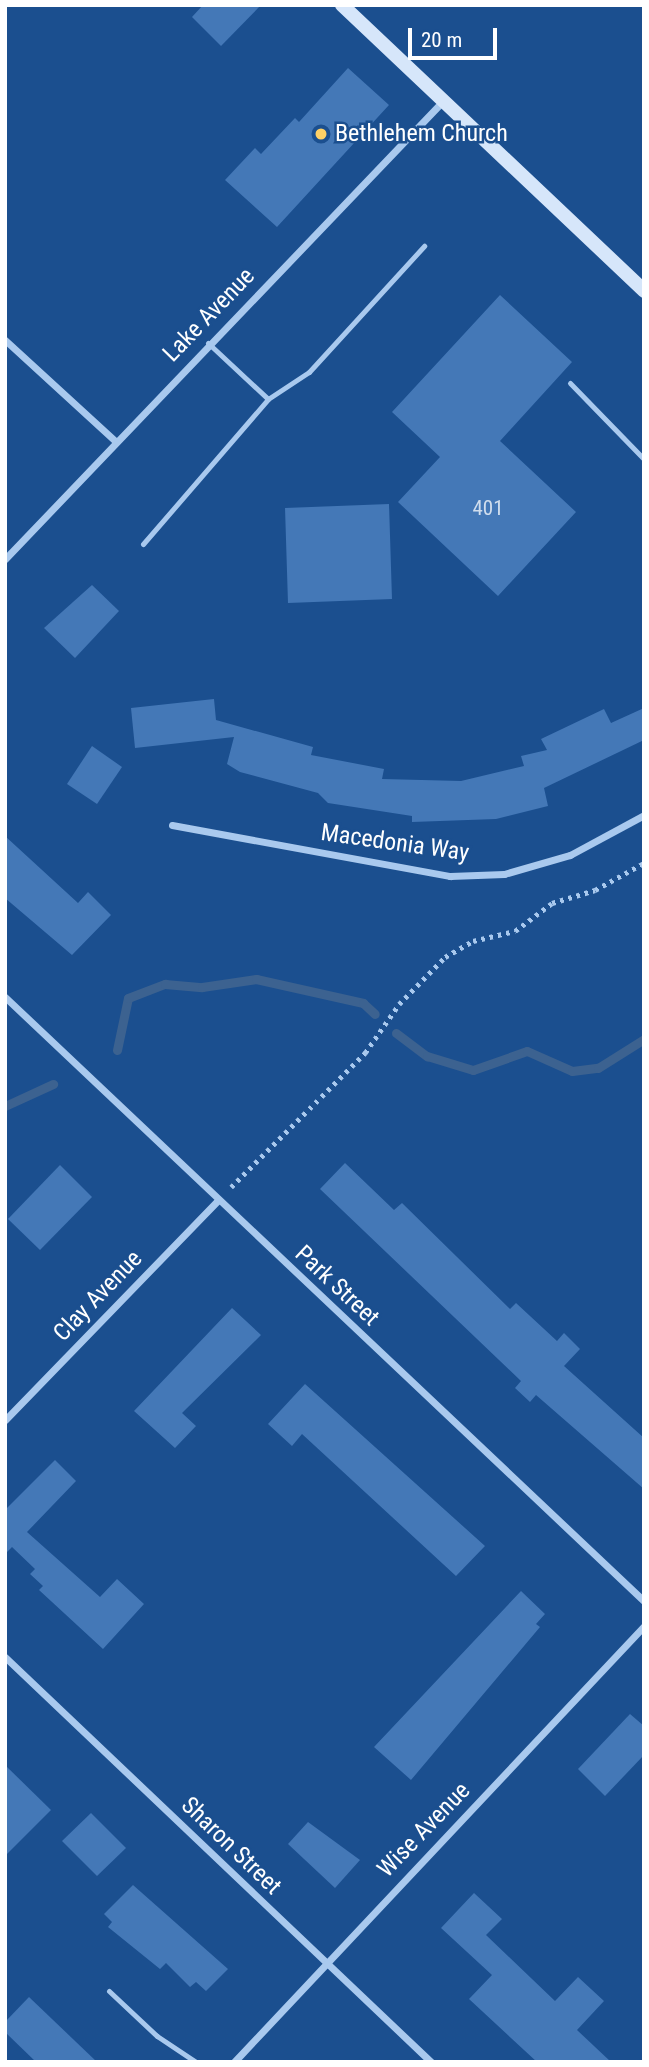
<!DOCTYPE html>
<style>
body{margin:0}
#map{position:relative;width:649px;height:2067px;overflow:hidden;background:#1b4f8f;font-family:"Roboto Condensed",sans-serif}
div>[style]{position:absolute}
.stream>*{height:9px;margin:-4.5px;padding:0 4.5px;transform-origin:4.5px;border-radius:4.5px;background:#3c6290}
.building>*{inset:0;background:#4478b7}
.path>*{height:4.5px;margin-top:-2.25px;transform-origin:0;background:repeating-linear-gradient(90deg,#a9c9ee 0 3.5px,transparent 0 8.5px)}
.lane>*{height:5px;margin:-2.5px;padding:0 2.5px;transform-origin:2.5px;border-radius:2.5px;background:#a9c9ee}
.street>*{height:7px;margin:-3.5px;padding:0 3.5px;transform-origin:3.5px;border-radius:3.5px;background:#a9c9ee}
.secondary>*{height:14px;margin:-7px;padding:0 7px;transform-origin:7px;border-radius:7px;background:#d6e6fa}
.dots>*{width:19px;height:19px;translate:-50% -50%;box-sizing:border-box;border:4px solid #1b4f8f;border-radius:50%}
span{translate:-50% -50%;white-space:nowrap;text-align:center;line-height:1.15;-webkit-text-stroke:5px #1b4f8f;paint-order:stroke}
.number-label{font-size:21px;color:#d0dded}
.number-label span{-webkit-text-stroke-width:0}
.poi-label{font-size:24px;color:#fff}
.left{translate:0 -50%;text-align:left}
.street-label{font-size:24px;color:#fff}
.frame{position:absolute;inset:0;border:7px solid #fff;pointer-events:none}
.scale{position:absolute;left:408px;top:28px;width:89px;height:32px;box-sizing:border-box;border:4px solid #fff;border-top:0;padding-left:9px;font-size:21px;line-height:24px;white-space:nowrap;color:#fff;-webkit-text-stroke:5px #1b4f8f;paint-order:stroke}
</style>
<div id="map">
<div class="stream">
<i style="left:396px;top:1033px;width:39px;rotate:37deg"></i>
<i style="left:427px;top:1056px;width:48px;rotate:16.9deg"></i>
<i style="left:473px;top:1070px;width:57px;rotate:-19.4deg"></i>
<i style="left:527px;top:1051px;width:49px;rotate:24deg"></i>
<i style="left:572px;top:1071px;width:26px;rotate:-7deg"></i>
<i style="left:598px;top:1068px;width:54px;rotate:-32.2deg"></i>
<i style="left:117px;top:1050px;width:53px;rotate:-78.1deg"></i>
<i style="left:128px;top:998px;width:40px;rotate:-21deg"></i>
<i style="left:165px;top:984px;width:37px;rotate:5deg"></i>
<i style="left:202px;top:987px;width:55px;rotate:-8.4deg"></i>
<i style="left:256px;top:979px;width:110px;rotate:12.6deg"></i>
<i style="left:363px;top:1003px;width:16px;rotate:43deg"></i>
<i style="left:5px;top:1106px;width:53px;rotate:-24.6deg"></i>
</div>
<div class="building">
<i style="clip-path:polygon(203px 5px,261px 5px,221px 46px,192px 17px)"></i>
<i style="clip-path:polygon(348px 68px,389px 105px,277px 227px,225px 180px,255px 148px,261px 154px,295px 118px,299px 122px)"></i>
<i style="clip-path:polygon(500px 295px,572px 362px,500px 441px,576px 512px,498px 596px,398px 502px,440px 457px,392px 412px)"></i>
<i style="clip-path:polygon(389px 504px,392px 599px,288px 603px,285px 508px)"></i>
<i style="clip-path:polygon(92px 585px,119px 611px,75px 658px,44px 628px)"></i>
<i style="clip-path:polygon(214px 699px,216px 720px,313px 747px,311px 755px,384px 769px,382px 779px,461px 781px,524px 766px,521px 756px,547px 750px,541px 739px,604px 709px,611px 723px,644px 708px,644px 740px,544px 788px,548px 806px,496px 819px,412px 822px,412px 816px,328px 803px,318px 793px,240px 772px,227px 764px,234px 737px,135px 748px,131px 708px)"></i>
<i style="clip-path:polygon(92px 746px,122px 767px,97px 804px,67px 784px)"></i>
<i style="clip-path:polygon(5px 836px,78px 903px,88px 892px,111px 915px,72px 955px,5px 898px)"></i>
<i style="clip-path:polygon(345px 1163px,394px 1210px,402px 1203px,510px 1309px,516px 1303px,557px 1341px,564px 1333px,580px 1349px,564px 1366px,644px 1438px,644px 1489px,536px 1395px,530px 1402px,515px 1388px,521px 1381px,320px 1189px)"></i>
<i style="clip-path:polygon(60px 1165px,92px 1197px,40px 1250px,8px 1219px)"></i>
<i style="clip-path:polygon(232px 1308px,261px 1335px,182px 1413px,196px 1426px,175px 1448px,134px 1411px)"></i>
<i style="clip-path:polygon(305px 1384px,485px 1546px,456px 1576px,302px 1434px,292px 1446px,268px 1424px)"></i>
<i style="clip-path:polygon(55px 1460px,76px 1481px,27px 1532px,100px 1597px,117px 1579px,144px 1604px,103px 1649px,39px 1590px,43px 1586px,30px 1574px,35px 1569px,12px 1547px,5px 1554px,5px 1510px)"></i>
<i style="clip-path:polygon(521px 1591px,545px 1614px,536px 1624px,540px 1627px,411px 1780px,374px 1747px)"></i>
<i style="clip-path:polygon(630px 1714px,644px 1726px,644px 1755px,605px 1796px,578px 1769px)"></i>
<i style="clip-path:polygon(5px 1765px,51px 1810px,5px 1856px)"></i>
<i style="clip-path:polygon(91px 1813px,126px 1848px,97px 1876px,62px 1841px)"></i>
<i style="clip-path:polygon(308px 1822px,360px 1860px,335px 1888px,288px 1844px)"></i>
<i style="clip-path:polygon(133px 1885px,228px 1969px,206px 1991px,196px 1982px,190px 1987px,166px 1963px,160px 1969px,108px 1927px,112px 1922px,104px 1914px)"></i>
<i style="clip-path:polygon(474px 1893px,502px 1919px,486px 1935px,555px 2001px,578px 1977px,604px 2001px,577px 2030px,611px 2062px,537px 2062px,469px 1999px,492px 1975px,441px 1928px)"></i>
<i style="clip-path:polygon(29px 1997px,97px 2062px,36px 2062px,5px 2032px,5px 2022px)"></i>
</div>
<div class="path">
<i style="left:231px;top:1187px;width:190px;rotate:-45deg"></i>
<i style="left:365px;top:1053px;width:60px;rotate:-55.2deg"></i>
<i style="left:399px;top:1004px;width:66px;rotate:-45.6deg"></i>
<i style="left:445px;top:957px;width:32px;rotate:-30deg"></i>
<i style="left:473px;top:941px;width:43px;rotate:-13.4deg"></i>
<i style="left:515px;top:931px;width:46px;rotate:-37.1deg"></i>
<i style="left:552px;top:903px;width:45px;rotate:-16.8deg"></i>
<i style="left:595px;top:890px;width:56px;rotate:-28.9deg"></i>
</div>
<div class="lane">
<i style="left:208px;top:343px;width:82px;rotate:43deg"></i>
<i style="left:268px;top:399px;width:49px;rotate:-33.4deg"></i>
<i style="left:309px;top:372px;width:171px;rotate:-47.6deg"></i>
<i style="left:570px;top:383px;width:106px;rotate:45.8deg"></i>
<i style="left:143px;top:544px;width:191px;rotate:-49.2deg"></i>
<i style="left:109px;top:1991px;width:66px;rotate:43.2deg"></i>
<i style="left:157px;top:2036px;width:47px;rotate:33.7deg"></i>
</div>
<div class="street">
<i style="left:5px;top:340px;width:148px;rotate:42.5deg"></i>
<i style="left:5px;top:559px;width:634px;rotate:-46.28deg"></i>
<i style="left:172px;top:825px;width:283px;rotate:10.4deg"></i>
<i style="left:450px;top:876px;width:54px;rotate:-2.1deg"></i>
<i style="left:504px;top:874px;width:69px;rotate:-16.1deg"></i>
<i style="left:570px;top:855px;width:84px;rotate:-28.4deg"></i>
<i style="left:5px;top:997px;width:879px;rotate:43.39deg"></i>
<i style="left:5px;top:1420px;width:306px;rotate:-45.9deg"></i>
<i style="left:5px;top:1657px;width:588px;rotate:43.55deg"></i>
<i style="left:234px;top:2062px;width:598px;rotate:-46.76deg"></i>
</div>
<div class="secondary">
<i style="left:342px;top:5px;width:416px;rotate:43.4deg"></i>
</div>
<div class="dots">
<i style="left:321px;top:134px;background:#ffd166"></i>
</div>
<div class="number-label">
<span style="left:488px;top:508px">401</span>
</div>
<div class="poi-label">
<span class="left" style="left:335px;top:134px">Bethlehem Church</span>
</div>
<div class="street-label">
<span style="left:209px;top:315px;rotate:-46deg">Lake Avenue</span>
<span style="left:395px;top:843px;rotate:8deg">Macedonia Way</span>
<span style="left:337px;top:1286px;rotate:43deg">Park Street</span>
<span style="left:98px;top:1296px;rotate:-46deg">Clay Avenue</span>
<span style="left:424px;top:1830px;rotate:-46deg">Wise Avenue</span>
<span style="left:231px;top:1846px;rotate:44deg">Sharon Street</span>
</div>
<div class="frame"></div>
<div class="scale">20 m</div>
</div>
